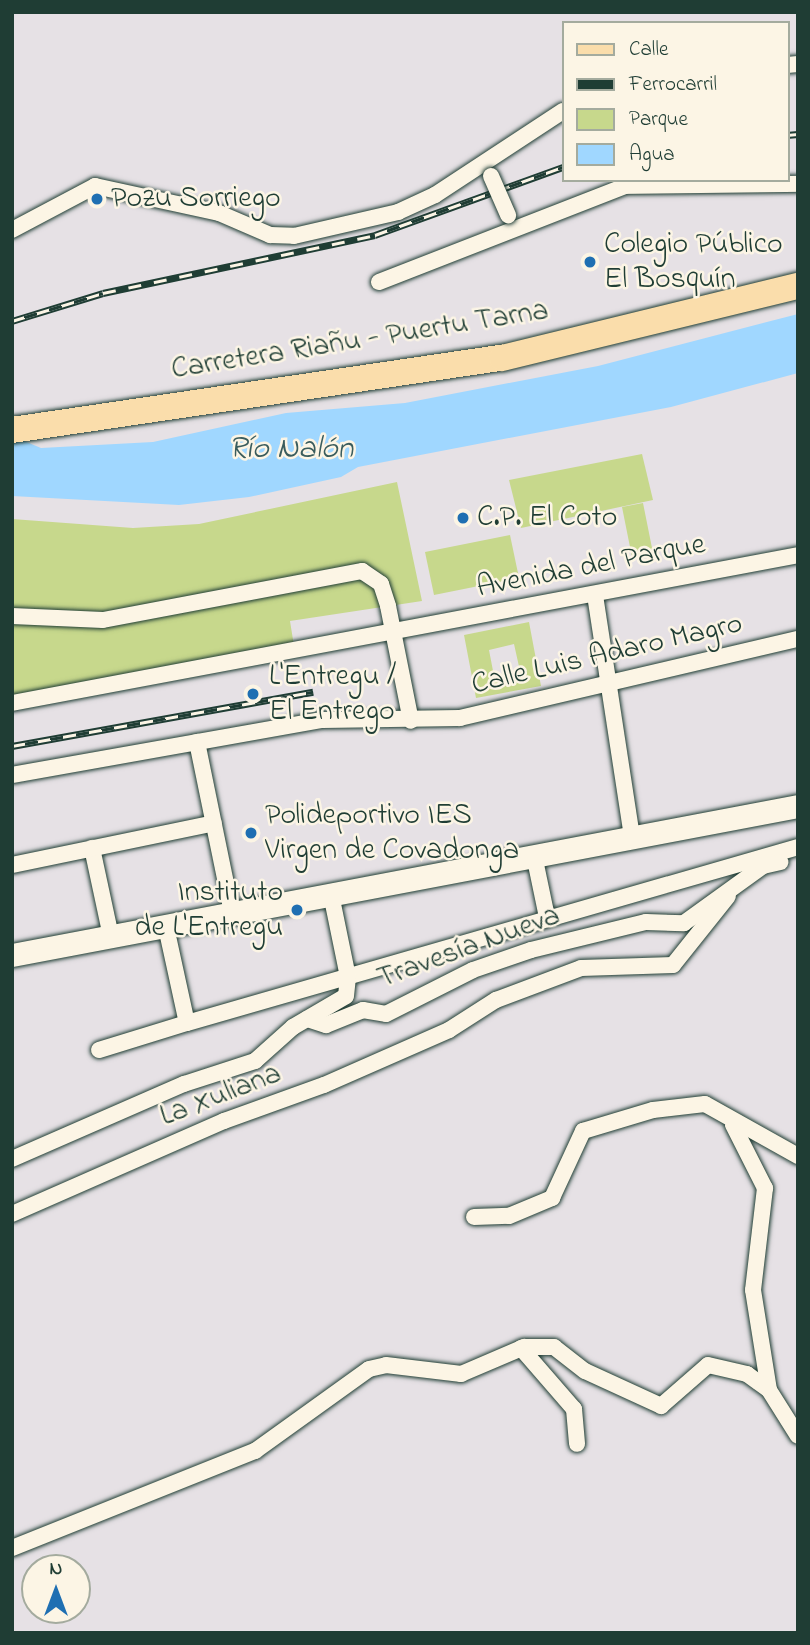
<!DOCTYPE html>
<meta charset="utf-8">
<style>
body{margin:0}
#map{position:relative;width:810px;height:1645px;overflow:hidden;background:#e6e1e5;font-family:"Indie Flower",sans-serif}
div>[style]{position:absolute}
.green>*{inset:0;background:#c7d88c}
.water>*{inset:0;background:#a0d7ff}
.roads{filter:drop-shadow(0 0 2px #1f3d34) drop-shadow(0 0 2px #1f3d34)}
.street>*{height:16px;margin:-8px;padding:0 8px;transform-origin:8px;border-radius:8px;background:#fcf5e5}
.secondary>*{height:23px;margin:-11.5px;padding:0 11.5px;transform-origin:11.5px;border-radius:11.5px;background:#fcf5e5}
.primary>*{height:26px;margin:-13px;padding:0 13px;transform-origin:13px;border-radius:13px;background:#faddab}
.rail>*{height:7px;margin-top:-3.5px;transform-origin:0;background:repeating-linear-gradient(90deg,#fcf5e5 0 13px,#1f3d34 0 26px);box-sizing:border-box;border-block:2px solid #1f3d34}
.bridges{filter:drop-shadow(0 0 2px #1f3d34) drop-shadow(0 0 2px #1f3d34)}
.street-bridge>*{height:16px;margin:-8px;padding:0 8px;transform-origin:8px;border-radius:8px;background:#fcf5e5}
.dots>*{width:19px;height:19px;translate:-50% -50%;box-sizing:border-box;border:4px solid #fcf5e5;border-radius:50%}
span{translate:-50% -50%;white-space:nowrap;text-align:center;line-height:1.15;-webkit-text-stroke:5px #fcf5e5;paint-order:stroke}
.poi-label{font-size:30px;color:#1f3d34}
.left{translate:0 -50%;text-align:left}
.right{translate:-100% -50%;text-align:right}
.street-label{font-size:30px;color:#1f3d34}
.water-label{font-size:32px;color:#395c5d;font-style:italic}
.frame{position:absolute;inset:0;border:14px solid #1f3d34;pointer-events:none}
.legend{position:absolute;left:562px;top:21px;width:228px;height:161px;box-sizing:border-box;background:#fcf5e5;border:2px solid #a4ab9e;margin:0;padding:9px 12px;list-style:none;font-size:21px;color:#1f3d34}
.legend li{display:flex;align-items:center;gap:14px;height:35px}
.legend b{width:35px;border:2px solid #a4ab9e}
.north{position:absolute;left:21px;top:1554px;width:70px;height:70px;box-sizing:border-box;background:#fcf5e5;border:2px solid #a4ab9e;border-radius:50%;rotate:0deg;font-size:19px;font-weight:700;line-height:28px;text-align:center;color:#1f3d34}
.north::after{content:'';display:block;margin:auto;width:24px;height:32px;background:#1f6fb2;clip-path:polygon(50% 0,100% 100%,50% 72%,0 100%)}
</style>
<div id="map">
<div class="green">
<i style="clip-path:polygon(642px 454px,653px 500px,521px 528px,509px 480px)"></i>
<i style="clip-path:polygon(397px 482px,422px 601px,290px 621px,294px 646px,12px 703px,12px 519px,133px 528px,199px 524px)"></i>
<i style="clip-path:polygon(643px 503px,653px 553px,632px 557px,622px 507px)"></i>
<i style="clip-path:polygon(510px 535px,519px 578px,434px 595px,425px 552px)"></i>
<i style="clip-path:polygon(evenodd,529px 622px,541px 686px,476px 698px,464px 635px,529px 622px,514px 644px,520px 671px,494px 676px,489px 650px,514px 644px)"></i>
</div>
<div class="water">
<i style="clip-path:polygon(798px 314px,798px 373px,671px 407px,358px 467px,341px 477px,249px 497px,179px 505px,12px 496px,12px 436px,41px 448px,153px 442px,286px 413px,405px 403px,598px 366px)"></i>
</div>
<div class="roads">
<div class="street">
<i style="left:787px;top:65px;width:11px;rotate:-5deg"></i>
<i style="left:12px;top:230px;width:94px;rotate:-27.9deg"></i>
<i style="left:95px;top:186px;width:127px;rotate:12.3deg"></i>
<i style="left:219px;top:213px;width:56px;rotate:23.3deg"></i>
<i style="left:270px;top:235px;width:24px;rotate:2deg"></i>
<i style="left:294px;top:236px;width:107px;rotate:-13deg"></i>
<i style="left:398px;top:212px;width:41px;rotate:-24.7deg"></i>
<i style="left:435px;top:195px;width:153px;rotate:-33.3deg"></i>
<i style="left:379px;top:282px;width:264px;rotate:-21.3deg"></i>
<i style="left:625px;top:186px;width:173px;rotate:-0.7deg"></i>
<i style="left:595px;top:595px;width:244px;rotate:81.3deg"></i>
<i style="left:12px;top:616px;width:91px;rotate:2.5deg"></i>
<i style="left:103px;top:620px;width:264px;rotate:-10.7deg"></i>
<i style="left:362px;top:571px;width:23px;rotate:34deg"></i>
<i style="left:381px;top:584px;width:23px;rotate:72deg"></i>
<i style="left:388px;top:606px;width:117px;rotate:78.7deg"></i>
<i style="left:12px;top:703px;width:800px;rotate:-10.66deg"></i>
<i style="left:197px;top:742px;width:174px;rotate:78.4deg"></i>
<i style="left:12px;top:775px;width:315px;rotate:-10.1deg"></i>
<i style="left:322px;top:720px;width:138px;rotate:-0.8deg"></i>
<i style="left:460px;top:718px;width:347px;rotate:-13.2deg"></i>
<i style="left:92px;top:848px;width:91px;rotate:77.9deg"></i>
<i style="left:534px;top:855px;width:63px;rotate:78.2deg"></i>
<i style="left:12px;top:865px;width:206px;rotate:-11.7deg"></i>
<i style="left:166px;top:927px;width:98px;rotate:77.7deg"></i>
<i style="left:187px;top:1023px;width:636px;rotate:-16.07deg"></i>
<i style="left:307px;top:1019px;width:20px;rotate:18deg"></i>
<i style="left:326px;top:1025px;width:40px;rotate:-22deg"></i>
<i style="left:363px;top:1010px;width:23px;rotate:10deg"></i>
<i style="left:386px;top:1014px;width:97px;rotate:-26.8deg"></i>
<i style="left:473px;top:970px;width:61px;rotate:-19deg"></i>
<i style="left:531px;top:950px;width:118px;rotate:-13.7deg"></i>
<i style="left:646px;top:922px;width:38px;rotate:2deg"></i>
<i style="left:684px;top:923px;width:97px;rotate:-35.8deg"></i>
<i style="left:763px;top:866px;width:18px;rotate:-13deg"></i>
<i style="left:99px;top:1050px;width:92px;rotate:-17.1deg"></i>
<i style="left:733px;top:1125px;width:71px;rotate:63.1deg"></i>
<i style="left:765px;top:1188px;width:103px;rotate:96.7deg"></i>
<i style="left:753px;top:1290px;width:101px;rotate:80.9deg"></i>
<i style="left:12px;top:1159px;width:188px;rotate:-23.6deg"></i>
<i style="left:184px;top:1084px;width:75px;rotate:-17.9deg"></i>
<i style="left:255px;top:1061px;width:51px;rotate:-41.8deg"></i>
<i style="left:293px;top:1027px;width:61px;rotate:-30.3deg"></i>
<i style="left:346px;top:996px;width:19px;rotate:-84deg"></i>
<i style="left:348px;top:977px;width:85px;rotate:-101.6deg"></i>
<i style="left:12px;top:1214px;width:232px;rotate:-23.7deg"></i>
<i style="left:224px;top:1121px;width:106px;rotate:-19.8deg"></i>
<i style="left:324px;top:1085px;width:137px;rotate:-23.7deg"></i>
<i style="left:449px;top:1030px;width:56px;rotate:-32.6deg"></i>
<i style="left:496px;top:1000px;width:91px;rotate:-20.6deg"></i>
<i style="left:581px;top:968px;width:92px;rotate:-1.9deg"></i>
<i style="left:673px;top:965px;width:88px;rotate:-51.4deg"></i>
<i style="left:474px;top:1217px;width:35px;rotate:-2deg"></i>
<i style="left:509px;top:1216px;width:47px;rotate:-22.7deg"></i>
<i style="left:552px;top:1198px;width:74px;rotate:-65.2deg"></i>
<i style="left:583px;top:1131px;width:73px;rotate:-16.7deg"></i>
<i style="left:653px;top:1110px;width:52px;rotate:-6.6deg"></i>
<i style="left:705px;top:1104px;width:107px;rotate:29.2deg"></i>
<i style="left:521px;top:1348px;width:81px;rotate:49deg"></i>
<i style="left:574px;top:1409px;width:35px;rotate:85deg"></i>
<i style="left:12px;top:1548px;width:262px;rotate:-21.8deg"></i>
<i style="left:255px;top:1451px;width:140px;rotate:-35.7deg"></i>
<i style="left:369px;top:1369px;width:17px;rotate:-13deg"></i>
<i style="left:386px;top:1365px;width:76px;rotate:6.8deg"></i>
<i style="left:461px;top:1374px;width:69px;rotate:-23.2deg"></i>
<i style="left:524px;top:1347px;width:30px"></i>
<i style="left:554px;top:1347px;width:39px;rotate:38deg"></i>
<i style="left:585px;top:1371px;width:84px;rotate:24.7deg"></i>
<i style="left:661px;top:1406px;width:62px;rotate:-41.1deg"></i>
<i style="left:708px;top:1365px;width:40px;rotate:13deg"></i>
<i style="left:747px;top:1374px;width:27px;rotate:36deg"></i>
<i style="left:769px;top:1390px;width:54px;rotate:57.8deg"></i>
</div>
<div class="secondary">
<i style="left:12px;top:955px;width:800px;rotate:-10.73deg"></i>
</div>
<div class="primary">
<i style="left:12px;top:430px;width:495px;rotate:-8.4deg"></i>
<i style="left:502px;top:358px;width:305px;rotate:-13.7deg"></i>
</div>
</div>
<div class="rail">
<i style="left:787px;top:135px;width:11px;rotate:-5deg"></i>
<i style="left:12px;top:321px;width:95px;rotate:-17.1deg"></i>
<i style="left:103px;top:293px;width:278px;rotate:-12deg"></i>
<i style="left:375px;top:235px;width:200px;rotate:-19.9deg"></i>
<i style="left:12px;top:746px;width:306px;rotate:-10.2deg"></i>
</div>
<div class="bridges">
<div class="street-bridge">
<i style="left:491px;top:176px;width:43px;rotate:66.4deg"></i>
</div>
</div>
<div class="dots">
<i style="left:97px;top:199px;background:#1f6fb2"></i>
<i style="left:590px;top:262px;background:#1f6fb2"></i>
<i style="left:463px;top:518px;background:#1f6fb2"></i>
<i style="left:253px;top:694px;background:#1f6fb2"></i>
<i style="left:251px;top:833px;background:#1f6fb2"></i>
<i style="left:297px;top:910px;background:#1f6fb2"></i>
</div>
<div class="poi-label">
<span class="left" style="left:111px;top:199px">Pozu Sorriego</span>
<span class="left" style="left:604px;top:262px">Colegio Público<br>El Bosquín</span>
<span class="left" style="left:477px;top:518px">C.P. El Coto</span>
<span class="left" style="left:269px;top:694px">L'Entregu /<br>El Entrego</span>
<span class="left" style="left:265px;top:833px">Polideportivo IES<br>Virgen de Covadonga</span>
<span class="right" style="left:283px;top:910px">Instituto<br>de L'Entregu</span>
</div>
<div class="street-label">
<span style="left:360px;top:341px;rotate:-9deg">Carretera Riañu - Puertu Tarna</span>
<span style="left:591px;top:567px;rotate:-11deg">Avenida del Parque</span>
<span style="left:607px;top:655px;rotate:-13deg">Calle Luis Adaro Magro</span>
<span style="left:469px;top:948px;rotate:-20deg">Travesía Nueva</span>
<span style="left:221px;top:1096px;rotate:-21deg">La Xuliana</span>
</div>
<div class="water-label">
<span style="left:291px;top:450px">Río Nalón</span>
</div>
<div class="frame"></div>
<ul class="legend">
<li><b style="height:9px;background:#faddab"></b>Calle</li>
<li><b style="height:9px;background:#1f3d34"></b>Ferrocarril</li>
<li><b style="height:19px;background:#c7d88c"></b>Parque</li>
<li><b style="height:19px;background:#a0d7ff"></b>Agua</li>
</ul>
<div class="north">N</div>
</div>
